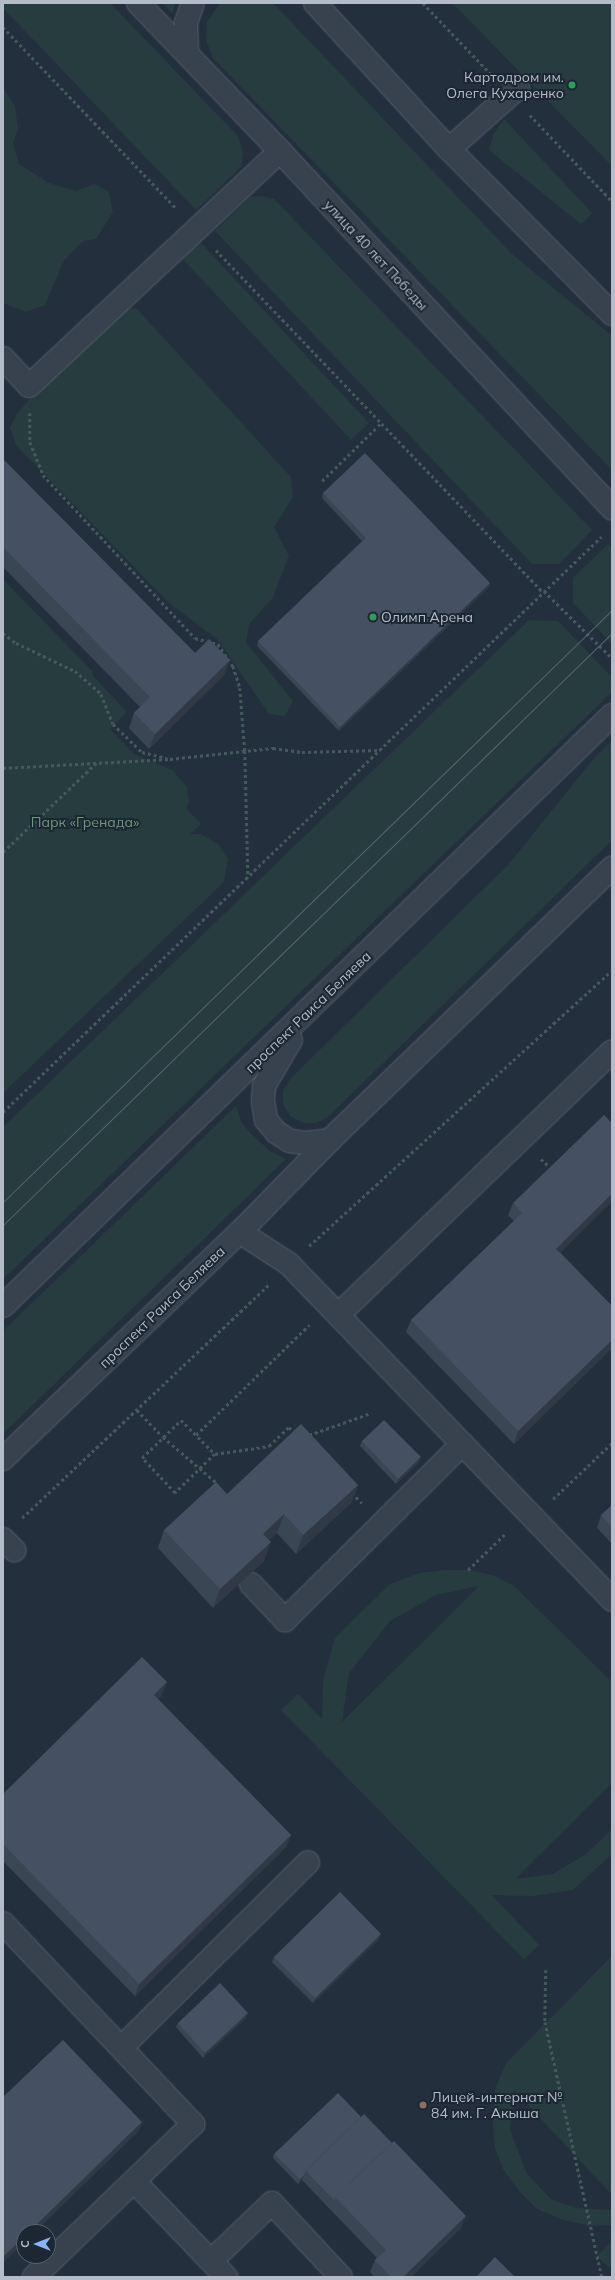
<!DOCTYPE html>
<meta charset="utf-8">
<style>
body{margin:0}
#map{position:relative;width:615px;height:2280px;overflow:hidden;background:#242f3e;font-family:Mulish,sans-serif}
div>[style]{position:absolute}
.green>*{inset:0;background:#263c3f}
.path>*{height:2.5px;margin-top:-1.25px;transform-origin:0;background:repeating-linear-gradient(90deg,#44595c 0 3px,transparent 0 6px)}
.roads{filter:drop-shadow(0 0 1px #565f6c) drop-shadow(0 0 1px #565f6c)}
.minor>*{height:22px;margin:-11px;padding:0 11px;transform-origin:11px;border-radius:11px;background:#38414e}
.tram>*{height:1px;margin:-0.5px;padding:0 0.5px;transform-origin:0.5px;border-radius:0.5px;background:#5a6575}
.wall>*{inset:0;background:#3b4654}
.shaded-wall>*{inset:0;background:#303945}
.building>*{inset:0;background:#455162}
.dots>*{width:11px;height:11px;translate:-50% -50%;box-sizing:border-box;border:2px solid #1d2633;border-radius:50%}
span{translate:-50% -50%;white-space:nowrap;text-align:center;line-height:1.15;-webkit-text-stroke:4px #1d2633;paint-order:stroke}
.poi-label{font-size:14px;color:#b4bcc9}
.right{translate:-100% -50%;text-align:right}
.left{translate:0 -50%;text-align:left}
.street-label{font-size:14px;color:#b4bcc9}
.park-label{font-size:14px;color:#6b9a76}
.frame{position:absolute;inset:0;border:4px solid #b4bcc9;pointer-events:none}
.north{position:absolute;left:16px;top:2224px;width:40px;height:40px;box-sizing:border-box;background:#1d2633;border:1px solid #59626f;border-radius:50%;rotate:270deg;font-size:11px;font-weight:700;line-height:16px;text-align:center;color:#b4bcc9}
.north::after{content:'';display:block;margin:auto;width:14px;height:18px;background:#8ab4f8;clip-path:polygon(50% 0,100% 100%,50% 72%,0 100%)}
</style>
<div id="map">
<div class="green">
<i style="clip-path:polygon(3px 3px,110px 3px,238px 136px,243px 152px,241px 167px,196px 210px,3px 8px)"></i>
<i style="clip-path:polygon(162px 3px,176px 3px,172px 13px)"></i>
<i style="clip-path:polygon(220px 3px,273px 3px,512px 254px,612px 336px,612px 470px,213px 58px,206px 40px,207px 22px)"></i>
<i style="clip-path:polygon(452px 3px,612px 3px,612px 166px)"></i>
<i style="clip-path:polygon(3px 88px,15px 106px,18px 128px,13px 143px,19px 164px,49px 183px,76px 191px,94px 184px,109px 192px,113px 212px,96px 239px,83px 241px,63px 262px,45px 305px,26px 312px,3px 303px)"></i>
<i style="clip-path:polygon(504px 119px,592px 213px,581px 224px,489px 150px,494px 133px)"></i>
<i style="clip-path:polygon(262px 196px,274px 199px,592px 530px,559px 564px,532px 564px,215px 231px,250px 197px)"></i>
<i style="clip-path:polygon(200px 242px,369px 423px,351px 440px,182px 258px)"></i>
<i style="clip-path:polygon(136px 308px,291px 477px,293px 497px,274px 527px,289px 556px,272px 599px,249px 624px,246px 643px,293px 701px,285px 716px,269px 714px,218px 640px,168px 602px,16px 445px,10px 428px,17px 414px,42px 385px,124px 310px)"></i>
<i style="clip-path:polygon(608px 544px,612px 548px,612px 644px,573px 603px,573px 578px)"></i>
<i style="clip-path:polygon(3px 579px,92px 671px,93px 676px,127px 712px,110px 729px,134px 754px,172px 770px,187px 787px,189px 802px,186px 808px,201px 824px,190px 834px,201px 834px,218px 844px,228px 859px,224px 882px,3px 1093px)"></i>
<i style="clip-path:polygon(529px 620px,558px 621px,612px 677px,612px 692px,3px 1279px,3px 1127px)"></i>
<i style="clip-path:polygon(612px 741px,612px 840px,327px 1118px,316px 1123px,304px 1123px,290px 1116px,283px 1104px,283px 1091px,290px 1079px,508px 865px,595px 757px)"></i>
<i style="clip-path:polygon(236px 1106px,242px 1123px,250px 1133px,270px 1151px,286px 1159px,3px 1434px,3px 1331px)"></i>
<i style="clip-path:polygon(evenodd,446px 1570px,468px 1570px,492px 1575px,514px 1586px,612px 1682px,612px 1783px,515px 1879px,553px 1874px,586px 1854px,612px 1829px,612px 1854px,573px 1890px,533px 1896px,492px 1895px,539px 1945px,524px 1959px,281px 1710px,298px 1694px,322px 1719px,323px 1680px,335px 1638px,390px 1584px,420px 1573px,446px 1570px,479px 1586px,342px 1722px,349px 1673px,390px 1621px,436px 1595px,479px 1586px)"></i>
<i style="clip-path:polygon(612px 1956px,612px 2195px,514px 2090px,510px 2130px,527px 2174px,551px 2199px,575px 2208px,612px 2210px,612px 2225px,591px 2226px,564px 2220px,537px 2209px,519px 2191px,503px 2169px,495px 2148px,492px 2118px,495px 2089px,506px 2063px)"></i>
<i style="clip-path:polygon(612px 2241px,612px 2265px,609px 2268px,597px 2256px)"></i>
</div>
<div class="path">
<i style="left:423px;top:3px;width:97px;rotate:46.3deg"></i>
<i style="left:3px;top:27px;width:252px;rotate:46.3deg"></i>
<i style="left:530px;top:115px;width:119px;rotate:46.4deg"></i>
<i style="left:216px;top:250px;width:473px;rotate:46.3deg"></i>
<i style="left:30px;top:413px;width:29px;rotate:90deg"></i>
<i style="left:30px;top:442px;width:35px;rotate:68deg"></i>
<i style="left:43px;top:475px;width:223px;rotate:47deg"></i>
<i style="left:195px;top:638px;width:24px;rotate:15deg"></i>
<i style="left:218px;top:644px;width:27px;rotate:56deg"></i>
<i style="left:233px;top:666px;width:23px;rotate:72deg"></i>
<i style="left:240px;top:688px;width:63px;rotate:85.5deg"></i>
<i style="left:245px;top:751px;width:126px;rotate:88.6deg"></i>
<i style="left:322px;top:481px;width:83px;rotate:-44.5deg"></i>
<i style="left:544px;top:591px;width:95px;rotate:44.6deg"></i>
<i style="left:3px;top:633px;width:16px;rotate:38deg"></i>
<i style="left:16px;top:643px;width:65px;rotate:25.4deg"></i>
<i style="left:75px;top:671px;width:35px;rotate:41deg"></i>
<i style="left:101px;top:694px;width:32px;rotate:68deg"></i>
<i style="left:113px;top:724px;width:40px;rotate:44deg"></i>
<i style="left:142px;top:752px;width:25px;rotate:14deg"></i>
<i style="left:3px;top:768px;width:167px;rotate:-3.1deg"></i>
<i style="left:170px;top:759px;width:104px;rotate:-6.1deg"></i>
<i style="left:273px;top:748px;width:29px;rotate:8deg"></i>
<i style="left:302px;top:752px;width:78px;rotate:-1.5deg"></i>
<i style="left:3px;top:852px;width:129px;rotate:-43.7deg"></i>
<i style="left:3px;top:1112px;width:830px;rotate:-43.88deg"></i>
<i style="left:541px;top:1159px;width:15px;rotate:42deg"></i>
<i style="left:309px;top:1246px;width:410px;rotate:-42.3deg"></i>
<i style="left:137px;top:1410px;width:37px;rotate:46deg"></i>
<i style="left:163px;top:1437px;width:72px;rotate:40.5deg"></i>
<i style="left:181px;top:1420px;width:48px;rotate:45deg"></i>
<i style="left:215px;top:1454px;width:56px;rotate:135.7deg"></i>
<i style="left:175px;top:1493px;width:48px;rotate:-133.3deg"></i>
<i style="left:142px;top:1458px;width:54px;rotate:-44.3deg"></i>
<i style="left:196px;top:1435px;width:158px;rotate:-44.2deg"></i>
<i style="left:309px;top:1435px;width:66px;rotate:-19.5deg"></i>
<i style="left:215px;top:1454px;width:55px;rotate:-8.4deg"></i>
<i style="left:269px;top:1446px;width:28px;rotate:-44deg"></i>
<i style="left:289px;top:1427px;width:9px;rotate:49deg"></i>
<i style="left:352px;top:1493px;width:14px;rotate:45deg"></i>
<i style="left:553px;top:1499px;width:81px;rotate:-43.5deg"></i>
<i style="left:22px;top:1518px;width:339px;rotate:-43.4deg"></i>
<i style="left:468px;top:1570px;width:54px;rotate:-44.3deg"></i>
<i style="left:546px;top:1970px;width:52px;rotate:91.1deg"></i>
<i style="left:545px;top:2022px;width:261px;rotate:77.4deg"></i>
</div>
<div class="roads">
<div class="minor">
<i style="left:138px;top:3px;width:205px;rotate:46.2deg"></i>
<i style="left:280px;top:151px;width:488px;rotate:47.1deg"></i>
<i style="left:315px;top:3px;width:198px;rotate:47.5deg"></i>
<i style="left:449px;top:149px;width:232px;rotate:45.3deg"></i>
<i style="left:187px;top:54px;width:31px;rotate:-92deg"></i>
<i style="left:186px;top:23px;width:21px;rotate:-71deg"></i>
<i style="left:449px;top:149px;width:92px;rotate:-41.5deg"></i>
<i style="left:3px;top:358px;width:38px;rotate:47deg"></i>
<i style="left:29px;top:386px;width:344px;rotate:-43.1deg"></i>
<i style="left:291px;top:1040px;width:53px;rotate:120.4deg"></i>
<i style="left:264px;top:1086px;width:15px;rotate:94deg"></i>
<i style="left:263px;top:1101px;width:19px;rotate:81deg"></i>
<i style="left:266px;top:1120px;width:16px;rotate:50deg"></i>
<i style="left:276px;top:1132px;width:17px;rotate:33deg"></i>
<i style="left:290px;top:1141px;width:17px;rotate:7deg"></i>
<i style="left:307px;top:1143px;width:23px;rotate:-7deg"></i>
<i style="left:240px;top:1232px;width:59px;rotate:33.1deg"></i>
<i style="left:289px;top:1264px;width:466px;rotate:46.1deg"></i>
<i style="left:3px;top:1306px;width:849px;rotate:-44.14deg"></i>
<i style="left:338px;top:1315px;width:380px;rotate:-43.9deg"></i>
<i style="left:3px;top:1459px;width:328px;rotate:-43.8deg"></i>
<i style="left:240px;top:1232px;width:129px;rotate:-45.6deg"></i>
<i style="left:330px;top:1140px;width:392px;rotate:-44deg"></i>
<i style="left:3px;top:1539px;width:16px;rotate:45deg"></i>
<i style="left:251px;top:1584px;width:50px;rotate:46.6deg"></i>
<i style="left:285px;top:1620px;width:250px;rotate:-44.8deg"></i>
<i style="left:3px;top:1923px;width:277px;rotate:46.6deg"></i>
<i style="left:193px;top:2124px;width:221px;rotate:136.1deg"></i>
<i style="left:122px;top:2047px;width:262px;rotate:-44.8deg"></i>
<i style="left:134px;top:2181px;width:133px;rotate:46.2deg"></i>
<i style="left:211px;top:2261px;width:84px;rotate:-43.6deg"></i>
<i style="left:272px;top:2203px;width:101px;rotate:47deg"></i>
</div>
</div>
<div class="tram">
<i style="left:3px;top:1202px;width:849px;rotate:-44.19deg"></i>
<i style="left:3px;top:1225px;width:849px;rotate:-44.19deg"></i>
</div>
<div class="wall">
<i style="clip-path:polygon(3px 459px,195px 653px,230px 660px,224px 675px,149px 749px,129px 728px,134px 713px,140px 707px,3px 567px)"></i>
<i style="clip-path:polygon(323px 493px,490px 583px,488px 588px,339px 731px,257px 646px,258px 641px,362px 541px,322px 498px)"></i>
<i style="clip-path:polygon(513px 1203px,612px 1306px,612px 1351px,610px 1350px,514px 1444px,406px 1332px,411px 1320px,514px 1221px,508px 1215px)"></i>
<i style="clip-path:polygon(362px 1441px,419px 1462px,396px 1484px,360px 1446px)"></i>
<i style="clip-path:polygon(358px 1485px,351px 1503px,296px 1554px,277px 1533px,269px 1540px,264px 1561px,213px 1608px,158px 1548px,164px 1530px,227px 1494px)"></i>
<i style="clip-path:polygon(612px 1505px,612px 1544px,597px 1528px,601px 1515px)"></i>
<i style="clip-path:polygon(162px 1695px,158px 1699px,291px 1835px,286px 1847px,135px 1996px,3px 1861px,3px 1794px)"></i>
<i style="clip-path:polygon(379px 1939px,313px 2003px,272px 1962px,274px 1957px)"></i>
<i style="clip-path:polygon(246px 2018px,203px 2058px,176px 2027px,178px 2023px)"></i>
<i style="clip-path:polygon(274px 2154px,461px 2228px,411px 2277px,374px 2277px,370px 2272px,375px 2260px,377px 2258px,302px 2180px,298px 2184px,273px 2158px)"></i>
</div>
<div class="shaded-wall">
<i style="clip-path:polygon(490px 583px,488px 588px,339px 731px,340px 727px)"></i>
<i style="clip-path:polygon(230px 660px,224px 675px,149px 749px,155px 734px)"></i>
<i style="clip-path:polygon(612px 1194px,612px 1202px,552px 1261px,556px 1249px)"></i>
<i style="clip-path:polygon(612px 1340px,612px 1346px,610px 1350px,514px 1444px,518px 1431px)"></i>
<i style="clip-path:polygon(421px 1457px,419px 1462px,396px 1484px,398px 1479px)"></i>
<i style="clip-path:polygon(358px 1485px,351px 1503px,296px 1554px,303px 1535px)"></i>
<i style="clip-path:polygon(284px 1514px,277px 1533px,256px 1552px,263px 1534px)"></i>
<i style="clip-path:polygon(271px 1542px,264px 1561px,213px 1608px,220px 1589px)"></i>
<i style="clip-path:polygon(167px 1682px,162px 1695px,150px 1707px,154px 1695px)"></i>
<i style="clip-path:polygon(291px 1835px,286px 1847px,135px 1996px,139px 1984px)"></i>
<i style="clip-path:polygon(381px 1934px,379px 1939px,313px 2003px,315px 1998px)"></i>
<i style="clip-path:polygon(248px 2013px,246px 2018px,203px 2058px,205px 2053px)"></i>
<i style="clip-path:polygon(142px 2122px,139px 2131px,35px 2232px,29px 2232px)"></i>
<i style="clip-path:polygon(304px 2175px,302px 2180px,298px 2184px,300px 2179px)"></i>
<i style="clip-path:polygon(466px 2216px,461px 2228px,411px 2277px,403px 2277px)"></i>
<i style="clip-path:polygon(24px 2237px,24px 2243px,3px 2263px,3px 2257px)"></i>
</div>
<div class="building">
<i style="clip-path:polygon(365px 453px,490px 583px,340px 727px,258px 641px,366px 538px,323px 493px)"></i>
<i style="clip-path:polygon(3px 459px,195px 653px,209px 639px,230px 660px,155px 734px,134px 713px,150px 697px,3px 547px)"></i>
<i style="clip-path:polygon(604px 1115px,612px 1123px,612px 1194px,556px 1249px,612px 1306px,612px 1340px,518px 1431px,411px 1320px,522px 1213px,513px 1203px)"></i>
<i style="clip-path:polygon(384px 1420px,421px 1457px,398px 1479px,362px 1441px)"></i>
<i style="clip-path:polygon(301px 1424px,358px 1485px,303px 1535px,284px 1514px,263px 1534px,271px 1542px,220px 1589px,164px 1530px,216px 1482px,227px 1494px)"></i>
<i style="clip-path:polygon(612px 1505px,612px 1527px,601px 1515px)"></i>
<i style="clip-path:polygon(142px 1657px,167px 1682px,154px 1695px,291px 1835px,139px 1984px,3px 1844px,3px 1794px)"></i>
<i style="clip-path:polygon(340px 1892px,381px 1934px,315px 1998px,274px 1957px)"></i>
<i style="clip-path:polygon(220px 1983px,248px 2013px,205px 2053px,178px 2023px)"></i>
<i style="clip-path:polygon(63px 2040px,142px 2122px,29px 2232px,24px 2232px,24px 2237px,3px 2257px,3px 2097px)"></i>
<i style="clip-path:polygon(338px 2093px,361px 2117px,306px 2171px,304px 2175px,300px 2179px,274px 2154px)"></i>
<i style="clip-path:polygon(364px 2114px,392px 2143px,335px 2197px,334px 2200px,306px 2171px)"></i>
<i style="clip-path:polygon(394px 2141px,466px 2216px,403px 2277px,391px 2277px,375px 2260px,386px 2250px,335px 2197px)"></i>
<i style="clip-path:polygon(495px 2257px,515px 2277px,476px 2277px)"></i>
</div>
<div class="dots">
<i style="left:572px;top:85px;background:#2e9e5b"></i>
<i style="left:373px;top:617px;background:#2e9e5b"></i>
<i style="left:423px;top:2105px;background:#8d6e63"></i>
</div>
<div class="poi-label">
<span class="right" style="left:564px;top:85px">Картодром им.<br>Олега Кухаренко</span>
<span class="left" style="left:381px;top:617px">Олимп Арена</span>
<span class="left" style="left:431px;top:2105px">Лицей-интернат №<br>84 им. Г. Акыша</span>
</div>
<div class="street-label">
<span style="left:376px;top:255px;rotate:47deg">улица 40 лет Победы</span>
<span style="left:308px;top:1012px;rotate:-44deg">проспект Раиса Беляева</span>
<span style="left:162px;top:1307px;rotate:-44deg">проспект Раиса Беляева</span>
</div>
<div class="park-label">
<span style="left:85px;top:822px">Парк «Гренада»</span>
</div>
<div class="frame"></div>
<div class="north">С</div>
</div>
